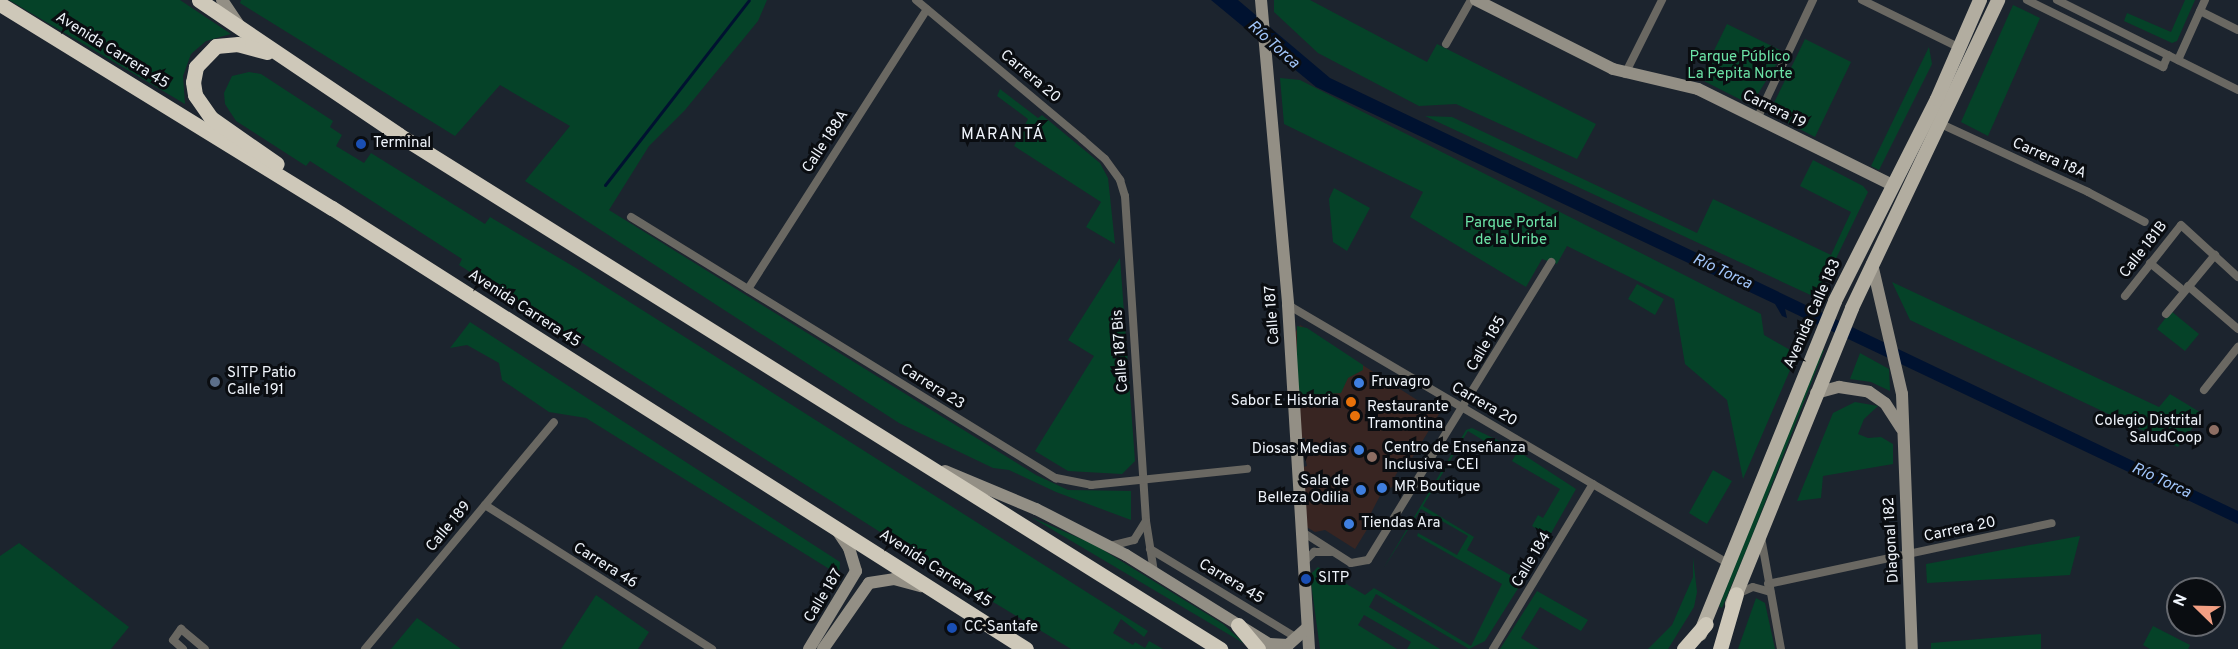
<!DOCTYPE html>
<meta charset="utf-8">
<style>
body{margin:0}
#map{position:relative;width:2238px;height:649px;overflow:hidden;background:#1c242e;font-family:Overpass,sans-serif}
div>[style]{position:absolute}
.commercial>*{inset:0;background:#382522}
.green>*{inset:0;background:#054228}
.water>*{inset:0;background:#001230}
.stream>*{height:3px;margin:-1.5px;padding:0 1.5px;transform-origin:1.5px;border-radius:1.5px;background:#001230}
.street>*{height:8px;margin:-4px;padding:0 4px;transform-origin:4px;border-radius:4px;background:#6a6862}
.secondary>*{height:12px;margin:-6px;padding:0 6px;transform-origin:6px;border-radius:6px;background:#938f85}
.primary>*{height:14px;margin:-7px;padding:0 7px;transform-origin:7px;border-radius:7px;background:#b2ada0}
.highway>*{height:15px;margin:-7.5px;padding:0 7.5px;transform-origin:7.5px;border-radius:7.5px;background:#cec8b9}
.dots>*{width:16px;height:16px;translate:-50% -50%;box-sizing:border-box;border:3px solid #0a0d11;border-radius:50%}
span{translate:-50% -50%;white-space:nowrap;text-align:center;line-height:1.15;-webkit-text-stroke:6px #0a0d11;paint-order:stroke}
.street-label{font-size:15px;color:#eff4fb}
.park-label{font-size:15px;color:#6ce4a7}
.poi-label{font-size:15px;color:#eff4fb}
.left{translate:0 -50%;text-align:left}
.right{translate:-100% -50%;text-align:right}
.water-label{font-size:16px;color:#a1c5f9;font-style:italic}
.neighbourhood-label{font-size:16px;color:#eff4fb;letter-spacing:1.5px}
.north{position:absolute;left:2166px;top:577px;width:60px;height:60px;box-sizing:border-box;background:#0a0d11;border:2px solid #66696f;border-radius:50%;rotate:293deg;font-size:16px;font-weight:700;line-height:24px;text-align:center;color:#eff4fb}
.north::after{content:'';display:block;margin:auto;width:21px;height:27px;background:#f39f83;clip-path:polygon(50% 0,100% 100%,50% 72%,0 100%)}
</style>
<div id="map">
<div class="commercial">
<i style="clip-path:polygon(1300px 325px,1439px 414px,1412px 458px,1407px 456px,1394px 478px,1395px 483px,1391px 488px,1385px 486px,1370px 515px,1374px 518px,1355px 549px,1325px 530px,1315px 532px,1303px 525px,1303px 467px,1307px 466px,1305px 457px,1301px 457px,1305px 438px,1301px 438px,1294px 334px)"></i>
</div>
<div class="green">
<i style="clip-path:polygon(9px 0,180px 0,231px 34px,206px 41px,191px 54px,183px 76px,185px 104px)"></i>
<i style="clip-path:polygon(241px 0,767px 0,758px 21px,685px 110px,649px 146px,609px 210px,1036px 475px,1068px 490px,1131px 491px,1131px 520px,1056px 492px,1009px 470px,993px 468px,899px 423px,525px 181px,570px 126px,500px 85px,455px 136px,240px 3px)"></i>
<i style="clip-path:polygon(1274px 0,1310px 0,1427px 62px,1437px 44px,1596px 124px,1577px 159px,1456px 104px,1419px 106px,1318px 53px,1274px 12px)"></i>
<i style="clip-path:polygon(2185px 0,2195px 0,2177px 41px,2172px 43px,2124px 21px,2127px 13px,2171px 32px)"></i>
<i style="clip-path:polygon(2013px 5px,2040px 18px,1988px 136px,1961px 122px)"></i>
<i style="clip-path:polygon(1727px 24px,1784px 52px,1751px 105px,1700px 79px)"></i>
<i style="clip-path:polygon(1805px 39px,1851px 62px,1815px 137px,1769px 113px)"></i>
<i style="clip-path:polygon(1929px 47px,1932px 64px,1879px 170px,1871px 166px)"></i>
<i style="clip-path:polygon(249px 72px,261px 74px,333px 121px,330px 127px,342px 135px,336px 146px,364px 163px,371px 153px,485px 224px,490px 217px,576px 268px,1148px 631px,1144px 637px,1121px 619px,1113px 633px,1133px 645px,1135px 642px,1145px 648px,1149px 641px,1163px 649px,1071px 649px,940px 570px,459px 265px,462px 259px,372px 201px,310px 161px,306px 166px,236px 121px,225px 104px,224px 93px,232px 76px)"></i>
<i style="clip-path:polygon(1280px 78px,1300px 80px,1761px 314px,1764px 335px,1797px 354px,1743px 479px,1727px 400px,1685px 364px,1674px 299px,1567px 246px,1557px 264px,1542px 259px,1526px 287px,1410px 217px,1423px 192px,1284px 124px)"></i>
<i style="clip-path:polygon(1000px 89px,1038px 118px,1042px 115px,1100px 163px,1108px 178px,1115px 244px,1086px 227px,1101px 202px,1014px 146px,1028px 119px,997px 96px)"></i>
<i style="clip-path:polygon(1425px 116px,1452px 117px,1697px 233px,1713px 199px,1831px 255px,1851px 212px,1800px 186px,1813px 160px,1863px 186px,1868px 192px,1817px 298px)"></i>
<i style="clip-path:polygon(1334px 188px,1370px 208px,1347px 251px,1333px 242px,1329px 199px)"></i>
<i style="clip-path:polygon(1120px 258px,1135px 461px,1122px 474px,1068px 471px,1035px 451px,1094px 356px,1068px 340px)"></i>
<i style="clip-path:polygon(1892px 282px,2159px 407px,2170px 394px,2203px 414px,2178px 447px,1910px 320px)"></i>
<i style="clip-path:polygon(1637px 284px,1664px 299px,1655px 315px,1628px 299px)"></i>
<i style="clip-path:polygon(2171px 311px,2199px 334px,2185px 351px,2157px 329px)"></i>
<i style="clip-path:polygon(470px 322px,840px 562px,839px 575px,586px 418px,549px 412px,502px 380px,499px 363px,467px 345px,450px 348px)"></i>
<i style="clip-path:polygon(1297px 326px,1307px 328px,1363px 365px,1363px 370px,1348px 378px,1341px 393px,1297px 396px)"></i>
<i style="clip-path:polygon(1821px 349px,1824px 350px,1750px 541px,1722px 608px,1719px 606px)"></i>
<i style="clip-path:polygon(1860px 353px,1889px 369px,1890px 391px,1871px 382px,1850px 379px)"></i>
<i style="clip-path:polygon(1855px 402px,1878px 406px,1864px 419px,1858px 434px,1868px 438px,1881px 437px,1893px 444px,1893px 464px,1823px 476px,1821px 498px,1797px 501px,1833px 413px)"></i>
<i style="clip-path:polygon(1472px 428px,1508px 445px,1504px 453px,1468px 431px,1423px 506px,1474px 537px,1467px 550px,1522px 582px,1485px 641px,1469px 649px,1376px 594px,1369px 607px,1440px 649px,1407px 649px,1411px 642px,1364px 615px,1358px 625px,1397px 649px,1320px 649px,1310px 575px,1318px 567px,1365px 595px,1374px 588px,1471px 646px,1502px 584px,1417px 536px,1418px 533px,1457px 555px,1468px 536px,1421px 509px,1383px 569px,1466px 430px)"></i>
<i style="clip-path:polygon(1518px 451px,1576px 489px,1549px 537px,1532px 526px,1538px 515px,1543px 518px,1560px 489px,1512px 461px)"></i>
<i style="clip-path:polygon(1713px 470px,1732px 481px,1707px 524px,1689px 513px)"></i>
<i style="clip-path:polygon(1031px 517px,1095px 545px,1223px 624px,1245px 644px)"></i>
<i style="clip-path:polygon(2080px 536px,2070px 575px,1927px 583px,1926px 564px)"></i>
<i style="clip-path:polygon(19px 543px,129px 627px,111px 649px,0 649px,0 556px)"></i>
<i style="clip-path:polygon(1693px 557px,1697px 592px,1694px 607px,1668px 649px,1648px 649px,1672px 625px,1693px 577px)"></i>
<i style="clip-path:polygon(1537px 591px,1588px 620px,1581px 631px,1540px 607px,1521px 638px,1539px 649px,1500px 649px)"></i>
<i style="clip-path:polygon(596px 595px,649px 632px,638px 649px,561px 649px)"></i>
<i style="clip-path:polygon(1756px 598px,1765px 603px,1775px 649px,1738px 649px)"></i>
<i style="clip-path:polygon(417px 618px,461px 649px,462px 649px,391px 649px)"></i>
<i style="clip-path:polygon(2153px 626px,2190px 645px,2188px 649px,2150px 649px,2143px 645px)"></i>
<i style="clip-path:polygon(2041px 634px,2041px 649px,1931px 649px,1931px 643px)"></i>
</div>
<div class="water">
<i style="clip-path:polygon(1211px 0,1238px 0,1330px 78px,2238px 511px,2238px 524px,1785px 309px,1787px 318px,1782px 316px,1775px 304px,1316px 87px)"></i>
</div>
<div class="stream">
<i style="left:605px;top:185px;width:234px;rotate:-52.1deg"></i>
</div>
<div class="street">
<i style="left:916px;top:0;width:217px;rotate:39.9deg"></i>
<i style="left:1082px;top:139px;width:30px;rotate:41deg"></i>
<i style="left:1105px;top:159px;width:26px;rotate:54deg"></i>
<i style="left:1120px;top:180px;width:17px;rotate:73deg"></i>
<i style="left:1125px;top:196px;width:326px;rotate:86.3deg"></i>
<i style="left:1146px;top:521px;width:52px;rotate:81.1deg"></i>
<i style="left:1862px;top:0;width:109px;rotate:26.1deg"></i>
<i style="left:2027px;top:0;width:152px;rotate:26.2deg"></i>
<i style="left:2163px;top:67px;width:13px;rotate:-67deg"></i>
<i style="left:2057px;top:0;width:202px;rotate:26.4deg"></i>
<i style="left:2200px;top:11px;width:42px;rotate:26.6deg"></i>
<i style="left:1446px;top:44px;width:51px;rotate:-60.4deg"></i>
<i style="left:2178px;top:60px;width:66px;rotate:-65.8deg"></i>
<i style="left:1625px;top:74px;width:83px;rotate:-63.4deg"></i>
<i style="left:1757px;top:119px;width:132px;rotate:-64.8deg"></i>
<i style="left:1941px;top:124px;width:162px;rotate:24.8deg"></i>
<i style="left:2088px;top:192px;width:64px;rotate:27.8deg"></i>
<i style="left:631px;top:217px;width:499px;rotate:31.6deg"></i>
<i style="left:1056px;top:478px;width:36px;rotate:11deg"></i>
<i style="left:1091px;top:485px;width:157px;rotate:-5.9deg"></i>
<i style="left:2150px;top:263px;width:44px;rotate:39.5deg"></i>
<i style="left:2188px;top:286px;width:66px;rotate:40.7deg"></i>
<i style="left:748px;top:289px;width:332px;rotate:-57.4deg"></i>
<i style="left:2125px;top:296px;width:90px;rotate:-51.7deg"></i>
<i style="left:2181px;top:225px;width:77px;rotate:42.4deg"></i>
<i style="left:1288px;top:305px;width:511px;rotate:30.43deg"></i>
<i style="left:2166px;top:314px;width:77px;rotate:-50.3deg"></i>
<i style="left:2204px;top:390px;width:55px;rotate:-51.7deg"></i>
<i style="left:485px;top:505px;width:269px;rotate:32.4deg"></i>
<i style="left:1301px;top:531px;width:59px;rotate:32.6deg"></i>
<i style="left:1351px;top:563px;width:17px;rotate:-10deg"></i>
<i style="left:1368px;top:560px;width:350px;rotate:-58.4deg"></i>
<i style="left:1761px;top:537px;width:114px;rotate:79.9deg"></i>
<i style="left:1110px;top:546px;width:25px;rotate:-14deg"></i>
<i style="left:1134px;top:540px;width:22px;rotate:-58deg"></i>
<i style="left:1150px;top:549px;width:172px;rotate:31.2deg"></i>
<i style="left:1303px;top:563px;width:16px;rotate:-45deg"></i>
<i style="left:1314px;top:552px;width:17px"></i>
<i style="left:1768px;top:584px;width:290px;rotate:-12.1deg"></i>
<i style="left:1737px;top:594px;width:17px;rotate:-24deg"></i>
<i style="left:1753px;top:587px;width:18px;rotate:16deg"></i>
<i style="left:183px;top:649px;width:13px;rotate:-138deg"></i>
<i style="left:173px;top:640px;width:14px;rotate:-54deg"></i>
<i style="left:181px;top:629px;width:31px;rotate:40deg"></i>
<i style="left:365px;top:649px;width:295px;rotate:-50.2deg"></i>
<i style="left:1493px;top:649px;width:193px;rotate:-58.8deg"></i>
</div>
<div class="secondary">
<i style="left:222px;top:0;width:29px;rotate:56deg"></i>
<i style="left:1261px;top:0;width:306px;rotate:84.9deg"></i>
<i style="left:1288px;top:305px;width:345px;rotate:86.5deg"></i>
<i style="left:1476px;top:0;width:153px;rotate:26.7deg"></i>
<i style="left:1613px;top:69px;width:87px;rotate:13.2deg"></i>
<i style="left:1698px;top:89px;width:216px;rotate:26.3deg"></i>
<i style="left:1872px;top:264px;width:133px;rotate:77deg"></i>
<i style="left:1902px;top:394px;width:255px;rotate:87.8deg"></i>
<i style="left:1816px;top:393px;width:24px;rotate:-15deg"></i>
<i style="left:1839px;top:387px;width:30px;rotate:9deg"></i>
<i style="left:1869px;top:392px;width:19px;rotate:35deg"></i>
<i style="left:1885px;top:403px;width:30px;rotate:57deg"></i>
<i style="left:945px;top:471px;width:99px;rotate:22.7deg"></i>
<i style="left:1036px;top:509px;width:101px;rotate:27.1deg"></i>
<i style="left:1126px;top:555px;width:168px;rotate:31.9deg"></i>
<i style="left:1269px;top:644px;width:19px;rotate:3deg"></i>
<i style="left:1288px;top:645px;width:24px;rotate:-42deg"></i>
<i style="left:809px;top:649px;width:91px;rotate:-58.9deg"></i>
<i style="left:856px;top:571px;width:24px;rotate:-107deg"></i>
<i style="left:849px;top:548px;width:22px;rotate:-124deg"></i>
<i style="left:823px;top:649px;width:80px;rotate:-55.1deg"></i>
<i style="left:869px;top:583px;width:25px;rotate:-9deg"></i>
<i style="left:894px;top:579px;width:28px;rotate:15deg"></i>
</div>
<div class="primary">
<i style="left:1732px;top:604px;width:319px;rotate:-67.9deg"></i>
<i style="left:1852px;top:308px;width:341px;rotate:-64.6deg"></i>
<i style="left:1700px;top:634px;width:359px;rotate:-67.9deg"></i>
<i style="left:1835px;top:301px;width:226px;rotate:-63.2deg"></i>
<i style="left:1937px;top:99px;width:108px;rotate:-66.5deg"></i>
</div>
<div class="highway">
<i style="left:199px;top:0;width:241px;rotate:34deg"></i>
<i style="left:399px;top:135px;width:969px;rotate:32.05deg"></i>
<i style="left:0;top:4px;width:390px;rotate:31.6deg"></i>
<i style="left:332px;top:208px;width:822px;rotate:32.43deg"></i>
<i style="left:267px;top:52px;width:30px;rotate:-165deg"></i>
<i style="left:238px;top:44px;width:22px;rotate:175deg"></i>
<i style="left:216px;top:46px;width:29px;rotate:134deg"></i>
<i style="left:196px;top:67px;width:15px;rotate:101deg"></i>
<i style="left:193px;top:82px;width:13px;rotate:81deg"></i>
<i style="left:195px;top:95px;width:28px;rotate:55deg"></i>
<i style="left:211px;top:118px;width:80px;rotate:34.9deg"></i>
<i style="left:1238px;top:625px;width:31px;rotate:50deg"></i>
<i style="left:1684px;top:649px;width:33px;rotate:-49deg"></i>
<i style="left:1720px;top:649px;width:57px;rotate:-73.8deg"></i>
</div>
<div class="dots">
<i style="left:361px;top:144px;background:#1a4fb4"></i>
<i style="left:215px;top:382px;background:#5c6f8a"></i>
<i style="left:1359px;top:383px;background:#3f7fe0"></i>
<i style="left:1351px;top:402px;background:#e8710a"></i>
<i style="left:1355px;top:416px;background:#e8710a"></i>
<i style="left:2214px;top:430px;background:#8d6e63"></i>
<i style="left:1359px;top:450px;background:#3f7fe0"></i>
<i style="left:1372px;top:457px;background:#8d6e63"></i>
<i style="left:1382px;top:488px;background:#3f7fe0"></i>
<i style="left:1361px;top:490px;background:#3f7fe0"></i>
<i style="left:1349px;top:524px;background:#3f7fe0"></i>
<i style="left:1306px;top:579px;background:#1a4fb4"></i>
<i style="left:952px;top:628px;background:#1a4fb4"></i>
</div>
<div class="street-label">
<span style="left:112px;top:51px;rotate:32deg">Avenida Carrera 45</span>
<span style="left:1030px;top:77px;rotate:40deg">Carrera 20</span>
<span style="left:1774px;top:110px;rotate:26deg">Carrera 19</span>
<span style="left:826px;top:142px;rotate:-57deg">Calle 188A</span>
<span style="left:2049px;top:159px;rotate:24deg">Carrera 18A</span>
<span style="left:2144px;top:250px;rotate:-52deg">Calle 181B</span>
<span style="left:524px;top:309px;rotate:33deg">Avenida Carrera 45</span>
<span style="left:1813px;top:314px;rotate:-66deg">Avenida Calle 183</span>
<span style="left:1273px;top:315px;rotate:-94deg">Calle 187</span>
<span style="left:1487px;top:344px;rotate:-59deg">Calle 185</span>
<span style="left:1121px;top:351px;rotate:-94deg">Calle 187 Bis</span>
<span style="left:932px;top:387px;rotate:32deg">Carrera 23</span>
<span style="left:1484px;top:405px;rotate:30deg">Carrera 20</span>
<span style="left:449px;top:527px;rotate:-50deg">Calle 189</span>
<span style="left:1960px;top:530px;rotate:-12deg">Carrera 20</span>
<span style="left:1892px;top:540px;rotate:-93deg">Diagonal 182</span>
<span style="left:1532px;top:560px;rotate:-59deg">Calle 184</span>
<span style="left:605px;top:566px;rotate:32deg">Carrera 46</span>
<span style="left:935px;top:569px;rotate:33deg">Avenida Carrera 45</span>
<span style="left:1231px;top:582px;rotate:31deg">Carrera 45</span>
<span style="left:824px;top:596px;rotate:-59deg">Calle 187</span>
</div>
<div class="park-label">
<span style="left:1740px;top:66px">Parque Público<br>La Pepita Norte</span>
<span style="left:1511px;top:232px">Parque Portal<br>de la Uribe</span>
</div>
<div class="poi-label">
<span class="left" style="left:373px;top:144px">Terminal</span>
<span class="left" style="left:227px;top:382px">SITP Patio<br>Calle 191</span>
<span class="left" style="left:1371px;top:383px">Fruvagro</span>
<span class="right" style="left:1339px;top:402px">Sabor E Historia</span>
<span class="left" style="left:1367px;top:416px">Restaurante<br>Tramontina</span>
<span class="right" style="left:2202px;top:430px">Colegio Distrital<br>SaludCoop</span>
<span class="left" style="left:1384px;top:457px">Centro de Enseñanza<br>Inclusiva - CEI</span>
<span class="right" style="left:1347px;top:450px">Diosas Medias</span>
<span class="right" style="left:1349px;top:490px">Sala de<br>Belleza Odilia</span>
<span class="left" style="left:1394px;top:488px">MR Boutique</span>
<span class="left" style="left:1361px;top:524px">Tiendas Ara</span>
<span class="left" style="left:1318px;top:579px">SITP</span>
<span class="left" style="left:964px;top:628px">CC Santafe</span>
</div>
<div class="water-label">
<span style="left:1273px;top:45px;rotate:42deg">Río Torca</span>
<span style="left:1722px;top:272px;rotate:25deg">Río Torca</span>
<span style="left:2161px;top:481px;rotate:25deg">Río Torca</span>
</div>
<div class="neighbourhood-label">
<span style="left:1003px;top:135px">MARANTÁ</span>
</div>
<div class="north">N</div>
</div>
